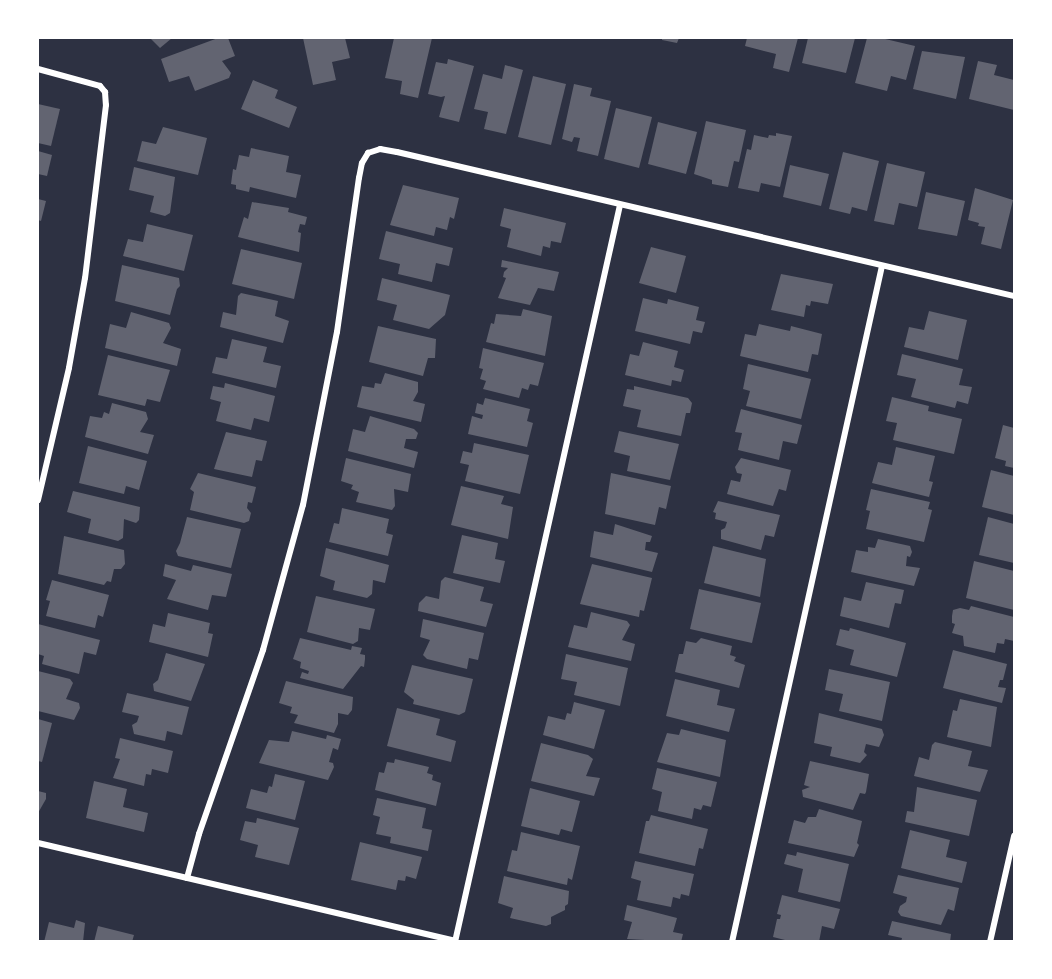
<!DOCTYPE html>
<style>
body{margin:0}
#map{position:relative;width:1052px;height:979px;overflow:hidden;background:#2d3142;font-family:Spectral,serif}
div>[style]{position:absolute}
.building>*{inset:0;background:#626471}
.minor>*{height:6px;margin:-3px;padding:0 3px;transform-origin:3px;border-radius:3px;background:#fff}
span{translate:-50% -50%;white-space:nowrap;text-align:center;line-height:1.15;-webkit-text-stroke:6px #fff;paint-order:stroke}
.frame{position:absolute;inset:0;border:39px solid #fff;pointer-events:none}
</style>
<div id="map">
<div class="building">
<i style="clip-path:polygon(150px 38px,172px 38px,160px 48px)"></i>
<i style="clip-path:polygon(218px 38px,228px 38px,235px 56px,222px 61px,231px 73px,229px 78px,195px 91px,189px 76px,169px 82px,161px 59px)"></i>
<i style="clip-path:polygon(303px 38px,345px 38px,350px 58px,332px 62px,336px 80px,313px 85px)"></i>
<i style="clip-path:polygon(394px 38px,432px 38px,418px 98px,400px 94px,402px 81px,385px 78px)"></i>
<i style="clip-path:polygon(662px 38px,679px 38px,677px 43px,662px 40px)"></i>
<i style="clip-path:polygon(747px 38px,798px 38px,789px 72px,773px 68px,776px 54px,745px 46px)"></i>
<i style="clip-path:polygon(808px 38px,855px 38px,846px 73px,802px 63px)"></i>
<i style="clip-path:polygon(867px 38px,881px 38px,915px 46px,906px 80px,891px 76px,887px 91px,855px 83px)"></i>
<i style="clip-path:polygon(922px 51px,965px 57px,956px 99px,913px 89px)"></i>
<i style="clip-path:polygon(448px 59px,474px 66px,459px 122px,439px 117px,445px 96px,441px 97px,428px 94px,436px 62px,447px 64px)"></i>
<i style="clip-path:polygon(978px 61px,997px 65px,994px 75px,1014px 80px,1014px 110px,969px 99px)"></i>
<i style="clip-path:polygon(505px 65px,523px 70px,506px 134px,484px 129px,488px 112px,474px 109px,483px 74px,502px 79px)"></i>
<i style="clip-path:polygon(533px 76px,566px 84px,551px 145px,518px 137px)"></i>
<i style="clip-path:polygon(253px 80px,278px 90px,275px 98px,297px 107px,289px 128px,241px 109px)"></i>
<i style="clip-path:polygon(574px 84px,592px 88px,590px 96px,611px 101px,598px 156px,577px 151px,580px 138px,574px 137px,572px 142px,562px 139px)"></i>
<i style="clip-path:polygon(38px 104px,60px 109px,51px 146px,38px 143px)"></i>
<i style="clip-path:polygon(616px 108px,652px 117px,639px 168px,604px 159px)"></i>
<i style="clip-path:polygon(706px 121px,746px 130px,739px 162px,734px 161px,728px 187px,712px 184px,712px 180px,694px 174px)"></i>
<i style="clip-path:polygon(658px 122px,697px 132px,686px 174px,648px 164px)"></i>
<i style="clip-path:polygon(163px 127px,207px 138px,198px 175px,137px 161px,142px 141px,156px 144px)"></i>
<i style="clip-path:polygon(776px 133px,792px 136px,780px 187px,761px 183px,759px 192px,738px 188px,747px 149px,751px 150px,754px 135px,768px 138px,769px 135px,776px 136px)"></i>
<i style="clip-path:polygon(251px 148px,289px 156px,286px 172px,301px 175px,296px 198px,250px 187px,249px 192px,236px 189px,236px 185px,231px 184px,233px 169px,236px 170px,239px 155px,249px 157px)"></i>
<i style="clip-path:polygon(38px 151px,52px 155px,47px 176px,38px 174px)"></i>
<i style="clip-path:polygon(843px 152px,879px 161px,867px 211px,852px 207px,850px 214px,829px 209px)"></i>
<i style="clip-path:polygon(887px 163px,925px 172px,917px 207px,899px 203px,894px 225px,874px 221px)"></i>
<i style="clip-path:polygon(790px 165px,829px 174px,821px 206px,783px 197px)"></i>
<i style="clip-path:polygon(134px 167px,175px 177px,170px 213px,165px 216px,150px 212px,154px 196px,129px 190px)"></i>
<i style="clip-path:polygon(403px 185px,459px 198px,454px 219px,450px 217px,447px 230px,436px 227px,434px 236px,390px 225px)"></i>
<i style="clip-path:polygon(975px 188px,1013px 200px,1001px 249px,981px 244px,985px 227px,978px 226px,979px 223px,968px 220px)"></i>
<i style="clip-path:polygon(926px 192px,965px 201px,957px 236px,918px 229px)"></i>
<i style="clip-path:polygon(38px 199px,46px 201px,41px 221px,38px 220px)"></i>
<i style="clip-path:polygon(252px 202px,289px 208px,288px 212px,307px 217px,305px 225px,300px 224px,298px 232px,301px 233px,299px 252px,238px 237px,244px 217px,248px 219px)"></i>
<i style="clip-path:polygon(504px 208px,566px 223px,561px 243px,551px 241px,550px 248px,543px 246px,541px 256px,507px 247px,511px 229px,500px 226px)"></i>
<i style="clip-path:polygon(147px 224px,193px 235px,184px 271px,123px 256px,128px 239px,143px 242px)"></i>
<i style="clip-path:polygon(386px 231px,453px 248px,449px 266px,436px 263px,432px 282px,398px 274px,400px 264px,379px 259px)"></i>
<i style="clip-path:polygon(651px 247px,686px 256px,676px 293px,639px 283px)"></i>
<i style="clip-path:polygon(241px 249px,302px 263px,294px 299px,232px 284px)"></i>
<i style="clip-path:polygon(502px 260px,559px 272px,554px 291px,538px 288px,530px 305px,498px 298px,506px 278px,503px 277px,504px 272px,508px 268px,501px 267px)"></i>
<i style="clip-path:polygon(122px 265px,179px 278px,180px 286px,177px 289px,170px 315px,115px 301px)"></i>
<i style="clip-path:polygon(781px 274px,833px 284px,828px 304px,811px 301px,810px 306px,806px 305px,804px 317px,771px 310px)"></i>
<i style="clip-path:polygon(382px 278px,450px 295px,445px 315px,429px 329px,393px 320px,397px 305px,377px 300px)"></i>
<i style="clip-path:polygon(241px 293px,278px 301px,275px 316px,289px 321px,283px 343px,220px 327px,223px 312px,236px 315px,238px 296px)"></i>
<i style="clip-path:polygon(643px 298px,667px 304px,668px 299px,699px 307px,696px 320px,705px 322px,702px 333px,693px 331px,690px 344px,635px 331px)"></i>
<i style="clip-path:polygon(523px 309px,552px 316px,545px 356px,486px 342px,491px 323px,494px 324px,496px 314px,521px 316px)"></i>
<i style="clip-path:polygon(929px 311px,967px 320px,958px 360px,904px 347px,909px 327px,924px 330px)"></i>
<i style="clip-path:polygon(131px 312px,169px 323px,171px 328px,163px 343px,181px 349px,177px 366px,105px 348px,110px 324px,126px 328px)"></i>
<i style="clip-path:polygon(759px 324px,790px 331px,791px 326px,822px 334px,818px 355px,812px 354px,808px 372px,740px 356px,745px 334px,756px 336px)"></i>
<i style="clip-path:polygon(378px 326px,436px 339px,435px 358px,428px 358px,423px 376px,369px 362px)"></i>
<i style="clip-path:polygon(232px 339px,267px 347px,263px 362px,281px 366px,276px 388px,212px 373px,216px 357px,227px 359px)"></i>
<i style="clip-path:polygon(643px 342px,678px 351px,674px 367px,684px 370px,681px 382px,672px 380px,671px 386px,625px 375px,630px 354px,639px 356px)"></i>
<i style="clip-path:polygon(483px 348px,544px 363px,538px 386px,530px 384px,528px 390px,522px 388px,519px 398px,483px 389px,486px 381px,480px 379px,483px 369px,479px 368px)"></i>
<i style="clip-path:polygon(902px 354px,963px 369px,959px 385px,972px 387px,968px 404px,957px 401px,955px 408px,911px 397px,916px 379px,897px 375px)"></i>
<i style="clip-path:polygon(108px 355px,170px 370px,160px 402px,147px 399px,145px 406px,98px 395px)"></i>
<i style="clip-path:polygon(748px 364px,811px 379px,801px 419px,746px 406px,750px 391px,743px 389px)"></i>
<i style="clip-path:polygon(385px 373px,418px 382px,418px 392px,413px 401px,425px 404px,421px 422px,357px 407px,362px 386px,374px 388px,375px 383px,381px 384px)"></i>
<i style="clip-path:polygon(225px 383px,275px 396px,269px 422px,254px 418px,251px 430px,216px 421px,221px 402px,210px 399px,213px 386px,224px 388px)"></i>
<i style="clip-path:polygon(634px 386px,688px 398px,692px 403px,690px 413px,686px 413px,681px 436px,637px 427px,641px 410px,623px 406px,627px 389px,634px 390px)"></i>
<i style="clip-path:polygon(892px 397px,929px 406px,928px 411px,962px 419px,954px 454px,893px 440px,897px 423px,886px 421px)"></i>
<i style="clip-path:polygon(485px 398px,530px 409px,527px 421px,533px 423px,527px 447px,468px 434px,472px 416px,482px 419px,483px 415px,475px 413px,477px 403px,483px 405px)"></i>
<i style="clip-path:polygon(112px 403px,146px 412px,148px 419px,140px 432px,154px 435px,148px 454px,85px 437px,90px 416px,102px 418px,104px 412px,109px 414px)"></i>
<i style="clip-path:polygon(741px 409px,802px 425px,797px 444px,783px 441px,779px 460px,738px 450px,742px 433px,735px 432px)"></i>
<i style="clip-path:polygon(370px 416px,414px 429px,418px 433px,416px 439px,406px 439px,404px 448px,418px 452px,414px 468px,348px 451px,353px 429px,365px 432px)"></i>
<i style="clip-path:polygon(1003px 425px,1014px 428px,1014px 468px,1005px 466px,1006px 461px,995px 458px)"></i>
<i style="clip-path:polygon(619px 431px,679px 444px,670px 480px,627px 471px,630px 456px,614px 452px)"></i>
<i style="clip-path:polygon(226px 432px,267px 441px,262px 461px,256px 460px,252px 477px,214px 469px)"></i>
<i style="clip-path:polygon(474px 443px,529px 455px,520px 494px,465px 481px,469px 465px,460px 463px,463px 451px,472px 453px)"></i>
<i style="clip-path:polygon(88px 446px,147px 461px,139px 490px,126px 486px,124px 494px,79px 483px)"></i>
<i style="clip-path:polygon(896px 447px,935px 456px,929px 481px,933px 482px,929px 497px,872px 483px,878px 462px,892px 465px)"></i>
<i style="clip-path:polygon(346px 458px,411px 474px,408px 492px,394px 489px,395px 506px,392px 510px,356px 502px,359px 492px,351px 489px,353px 485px,341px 481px)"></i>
<i style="clip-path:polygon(741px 458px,791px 470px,786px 491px,779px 489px,773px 506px,727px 494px,731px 480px,740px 482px,742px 474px,737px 473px,735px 467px)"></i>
<i style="clip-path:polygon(991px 470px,1014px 476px,1014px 515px,982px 507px)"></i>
<i style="clip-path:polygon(198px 473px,256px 487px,252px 503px,248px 502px,247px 508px,251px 513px,249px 521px,244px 523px,190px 510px,194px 492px,190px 489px)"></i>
<i style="clip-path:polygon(611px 473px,671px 486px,666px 509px,659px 507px,655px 525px,605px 514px)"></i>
<i style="clip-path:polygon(461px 486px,504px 496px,501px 504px,513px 507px,508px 539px,451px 525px)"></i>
<i style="clip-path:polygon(871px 489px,930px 502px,928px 509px,932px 510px,924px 542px,866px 529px,870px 511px,866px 510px)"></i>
<i style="clip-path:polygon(73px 491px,140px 507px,139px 520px,136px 523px,124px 519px,123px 538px,118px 541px,88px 533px,91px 519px,67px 512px)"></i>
<i style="clip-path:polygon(718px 501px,780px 515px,774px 537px,765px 535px,761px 550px,721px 539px,721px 530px,725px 528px,727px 522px,715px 519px,716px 513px,713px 512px)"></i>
<i style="clip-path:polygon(342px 508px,389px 519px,386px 533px,393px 535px,388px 556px,329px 542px,334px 523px,339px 524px)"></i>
<i style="clip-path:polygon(187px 517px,241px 529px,231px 568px,178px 556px,176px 551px,180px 543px)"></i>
<i style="clip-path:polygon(988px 517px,1014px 524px,1014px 563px,979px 555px)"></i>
<i style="clip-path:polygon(615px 524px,652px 536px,650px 542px,646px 542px,645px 550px,658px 553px,652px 572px,590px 557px,594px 531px,613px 535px)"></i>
<i style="clip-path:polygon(462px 535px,498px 543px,495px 559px,505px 561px,500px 583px,453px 573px)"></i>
<i style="clip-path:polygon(64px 536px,124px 550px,125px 564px,121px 569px,114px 569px,111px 582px,107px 581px,104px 585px,58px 574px)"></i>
<i style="clip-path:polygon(878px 539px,910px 546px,912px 552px,910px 557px,907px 556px,906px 566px,920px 568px,914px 586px,851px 572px,856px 550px,868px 552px,868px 547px,875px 548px)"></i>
<i style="clip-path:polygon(713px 546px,766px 559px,760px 597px,704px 583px)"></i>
<i style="clip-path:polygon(326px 548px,389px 565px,385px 583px,373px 580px,372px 594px,367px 598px,333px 590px,335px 581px,320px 576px)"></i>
<i style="clip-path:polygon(974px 561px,1014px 571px,1014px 610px,966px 598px)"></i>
<i style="clip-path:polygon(165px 564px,191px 571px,193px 565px,232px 574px,226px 597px,212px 595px,208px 610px,167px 599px,176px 580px,163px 576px)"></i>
<i style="clip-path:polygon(592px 564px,652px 578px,644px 611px,640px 610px,639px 617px,580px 604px)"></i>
<i style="clip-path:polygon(445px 577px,484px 587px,480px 601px,493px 604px,486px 627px,418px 611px,419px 603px,426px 596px,439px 599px,441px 581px)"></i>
<i style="clip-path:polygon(52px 580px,109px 595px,103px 617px,98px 615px,95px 628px,46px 616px,50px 601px,46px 600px)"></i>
<i style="clip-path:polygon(866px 582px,904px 590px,901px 604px,895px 603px,889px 628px,840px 616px,844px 597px,861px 601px)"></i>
<i style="clip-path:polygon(699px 589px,761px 603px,752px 643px,690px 629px)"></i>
<i style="clip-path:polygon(316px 596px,375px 609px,370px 630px,359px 628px,358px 641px,353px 644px,307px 632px)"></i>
<i style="clip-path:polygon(971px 606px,1014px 617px,1014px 641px,1005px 639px,1004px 644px,997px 643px,995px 653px,964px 646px,963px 636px,952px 633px,955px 624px,952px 623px,952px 616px,953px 610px,960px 608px,969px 610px)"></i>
<i style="clip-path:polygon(591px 612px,627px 621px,630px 625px,622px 640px,635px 644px,631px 661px,568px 647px,574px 625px,587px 628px)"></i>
<i style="clip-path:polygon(168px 613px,210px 623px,208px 633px,213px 634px,208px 657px,149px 642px,153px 624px,165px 627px)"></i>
<i style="clip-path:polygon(423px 619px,484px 633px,478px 660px,469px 658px,467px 669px,427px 659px,423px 655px,430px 640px,420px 637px)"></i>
<i style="clip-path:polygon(38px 624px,100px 640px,96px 655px,84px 652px,79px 674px,42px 664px,44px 656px,38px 654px)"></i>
<i style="clip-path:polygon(850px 628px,906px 643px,897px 677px,850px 665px,854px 650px,836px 645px,840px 629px,849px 631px)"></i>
<i style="clip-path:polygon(300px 638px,351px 650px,352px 646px,362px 648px,360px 654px,365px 655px,365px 659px,364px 667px,361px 666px,343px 689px,300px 678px,302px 672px,308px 674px,309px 671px,300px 668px,301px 662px,293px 659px)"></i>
<i style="clip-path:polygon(701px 638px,732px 646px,730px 655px,736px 657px,734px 661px,745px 665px,739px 688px,675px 672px,679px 654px,683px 654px,686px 641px,696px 643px)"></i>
<i style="clip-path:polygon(953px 650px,1007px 664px,1003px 680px,1000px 680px,998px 687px,1006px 688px,1002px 703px,943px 688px)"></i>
<i style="clip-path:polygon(166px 653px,205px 664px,191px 701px,154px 691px,153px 684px,158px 680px)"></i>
<i style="clip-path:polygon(566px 654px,628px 668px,620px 706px,574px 695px,577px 682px,561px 679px)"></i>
<i style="clip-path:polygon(412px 665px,473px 679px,465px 712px,459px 715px,413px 704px,414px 700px,404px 692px)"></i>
<i style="clip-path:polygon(829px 669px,890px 682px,882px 721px,839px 711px,843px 694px,825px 690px)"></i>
<i style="clip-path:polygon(38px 671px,70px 679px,73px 683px,66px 699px,79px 703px,80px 708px,74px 720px,38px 711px)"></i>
<i style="clip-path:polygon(675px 679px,720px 690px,717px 705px,735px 709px,729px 732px,666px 716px)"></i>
<i style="clip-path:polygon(286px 681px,353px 697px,352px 710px,348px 715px,338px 713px,338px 724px,334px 733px,294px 723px,298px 715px,290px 713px,292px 707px,279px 703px)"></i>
<i style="clip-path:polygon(127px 693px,189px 707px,182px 735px,167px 731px,165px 741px,134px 734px,132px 725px,137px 722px,139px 716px,122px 712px)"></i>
<i style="clip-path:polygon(960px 699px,997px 707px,991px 747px,947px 737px,953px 710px,957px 711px)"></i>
<i style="clip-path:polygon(574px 702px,605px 710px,594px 749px,543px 735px,548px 716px,565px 720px,567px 713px,571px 714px)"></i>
<i style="clip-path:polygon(397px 708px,440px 719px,436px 735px,456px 741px,451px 762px,387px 746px)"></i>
<i style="clip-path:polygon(819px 713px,882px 729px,884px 735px,879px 747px,866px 744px,864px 752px,867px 755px,860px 763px,830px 756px,832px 747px,814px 743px)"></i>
<i style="clip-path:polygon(38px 719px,52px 723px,42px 762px,38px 761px)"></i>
<i style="clip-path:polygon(681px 729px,726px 740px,720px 777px,657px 762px,667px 733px,679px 735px)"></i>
<i style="clip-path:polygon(292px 731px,326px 739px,327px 735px,341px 739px,338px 750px,333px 748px,329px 762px,333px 763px,334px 767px,328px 780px,259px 763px,269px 740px,289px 742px)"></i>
<i style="clip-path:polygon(120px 738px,173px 751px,168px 773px,152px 769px,151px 775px,146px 774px,144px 786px,113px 778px,120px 759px,115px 758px)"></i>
<i style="clip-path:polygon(935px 742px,972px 751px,968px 766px,988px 770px,980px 792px,914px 776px,919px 757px,929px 760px,932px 745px)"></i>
<i style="clip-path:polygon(541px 743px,588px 755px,593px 759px,586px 776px,600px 778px,594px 796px,531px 781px)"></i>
<i style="clip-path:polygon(395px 759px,429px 767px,427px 773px,433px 775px,432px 780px,441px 783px,436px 806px,375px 790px,379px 772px,384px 773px,387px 762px,394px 763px)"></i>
<i style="clip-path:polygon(810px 761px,869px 774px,866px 792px,865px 794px,860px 793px,853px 810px,803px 797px,802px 790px,810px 787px,804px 785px)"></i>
<i style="clip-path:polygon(657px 768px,717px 782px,711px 807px,703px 805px,701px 810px,694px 808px,692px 819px,658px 811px,662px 792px,652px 789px)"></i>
<i style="clip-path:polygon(275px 774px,305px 781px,295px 820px,246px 808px,251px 789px,267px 793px,269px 786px,272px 787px)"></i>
<i style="clip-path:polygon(94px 781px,127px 789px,123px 807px,148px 813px,144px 832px,86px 818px)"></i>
<i style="clip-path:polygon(917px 787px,977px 800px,969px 836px,905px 822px,907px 811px,914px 812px)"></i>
<i style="clip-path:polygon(530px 788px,580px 801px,572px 832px,561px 829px,559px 835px,521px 826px)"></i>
<i style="clip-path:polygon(38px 791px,46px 793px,46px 799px,38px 813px)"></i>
<i style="clip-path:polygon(377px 798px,426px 808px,422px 828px,432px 830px,428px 851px,390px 843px,391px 837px,376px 834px,380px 817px,373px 815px)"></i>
<i style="clip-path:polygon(819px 809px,862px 821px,857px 843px,859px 845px,854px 857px,788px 843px,794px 820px,805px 823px,808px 817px,816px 817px)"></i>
<i style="clip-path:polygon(651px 815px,708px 829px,703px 849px,699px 848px,695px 866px,639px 853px,646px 821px,649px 821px)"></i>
<i style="clip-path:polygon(257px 818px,299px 828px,289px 865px,255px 857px,258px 845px,240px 840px,245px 821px,256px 823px)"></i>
<i style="clip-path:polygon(910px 830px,950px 840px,946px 857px,967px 862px,962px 883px,901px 868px)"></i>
<i style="clip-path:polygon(521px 832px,580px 846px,572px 880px,568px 878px,567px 885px,507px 871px,512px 850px,517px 851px)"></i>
<i style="clip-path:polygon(360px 842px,422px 857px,416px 879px,406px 876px,405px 881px,398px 880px,396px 890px,351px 880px)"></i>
<i style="clip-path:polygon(797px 852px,849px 864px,840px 902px,798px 892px,803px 869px,784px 864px,787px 854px,796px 856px)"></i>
<i style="clip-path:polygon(635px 861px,694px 874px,689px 896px,681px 894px,680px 899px,673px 897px,671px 907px,637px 900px,641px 881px,631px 878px)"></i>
<i style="clip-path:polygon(898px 875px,959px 888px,954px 911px,948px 909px,941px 925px,901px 916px,898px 912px,900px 906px,906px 902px,907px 897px,893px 893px)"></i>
<i style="clip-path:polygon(504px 876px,569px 891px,568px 904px,565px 906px,565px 910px,551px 917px,551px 924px,546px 926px,510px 918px,513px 908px,498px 903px)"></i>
<i style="clip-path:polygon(782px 895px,840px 909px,834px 929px,822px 926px,819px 942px,793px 942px,773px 937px,777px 919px,780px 919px,781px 915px,777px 914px)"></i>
<i style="clip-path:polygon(627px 905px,677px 918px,673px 932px,683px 934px,681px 942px,627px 939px,632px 922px,624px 920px)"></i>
<i style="clip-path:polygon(76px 920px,85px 923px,83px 942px,44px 942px,49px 922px,74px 928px)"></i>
<i style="clip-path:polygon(892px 921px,951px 934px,950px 942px,901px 942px,902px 938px,888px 935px)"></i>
<i style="clip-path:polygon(98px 926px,134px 935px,132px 942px,94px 942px)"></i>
</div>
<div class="minor">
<i style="left:38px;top:69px;width:64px;rotate:15.3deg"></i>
<i style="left:100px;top:86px;width:8px;rotate:50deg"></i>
<i style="left:105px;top:92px;width:13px;rotate:86deg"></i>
<i style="left:106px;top:105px;width:174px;rotate:96.9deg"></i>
<i style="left:85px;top:278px;width:91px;rotate:100.1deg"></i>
<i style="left:69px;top:368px;width:136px;rotate:103.2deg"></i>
<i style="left:38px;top:843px;width:428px;rotate:13.2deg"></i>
<i style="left:187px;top:878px;width:46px;rotate:-74.7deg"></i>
<i style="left:199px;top:834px;width:195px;rotate:-70.8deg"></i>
<i style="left:263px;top:650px;width:150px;rotate:-74.6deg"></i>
<i style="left:303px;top:505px;width:176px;rotate:-78.9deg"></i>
<i style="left:337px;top:332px;width:156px;rotate:-81.9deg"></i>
<i style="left:359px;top:178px;width:15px;rotate:-79deg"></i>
<i style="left:362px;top:163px;width:12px;rotate:-59deg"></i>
<i style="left:368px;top:153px;width:13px;rotate:-18deg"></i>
<i style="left:380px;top:149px;width:17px;rotate:10deg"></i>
<i style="left:397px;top:152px;width:634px;rotate:13.14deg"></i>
<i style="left:455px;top:942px;width:755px;rotate:-77.38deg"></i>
<i style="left:732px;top:942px;width:692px;rotate:-77.49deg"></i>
<i style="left:990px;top:942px;width:109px;rotate:-77.2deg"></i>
</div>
<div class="frame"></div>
</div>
